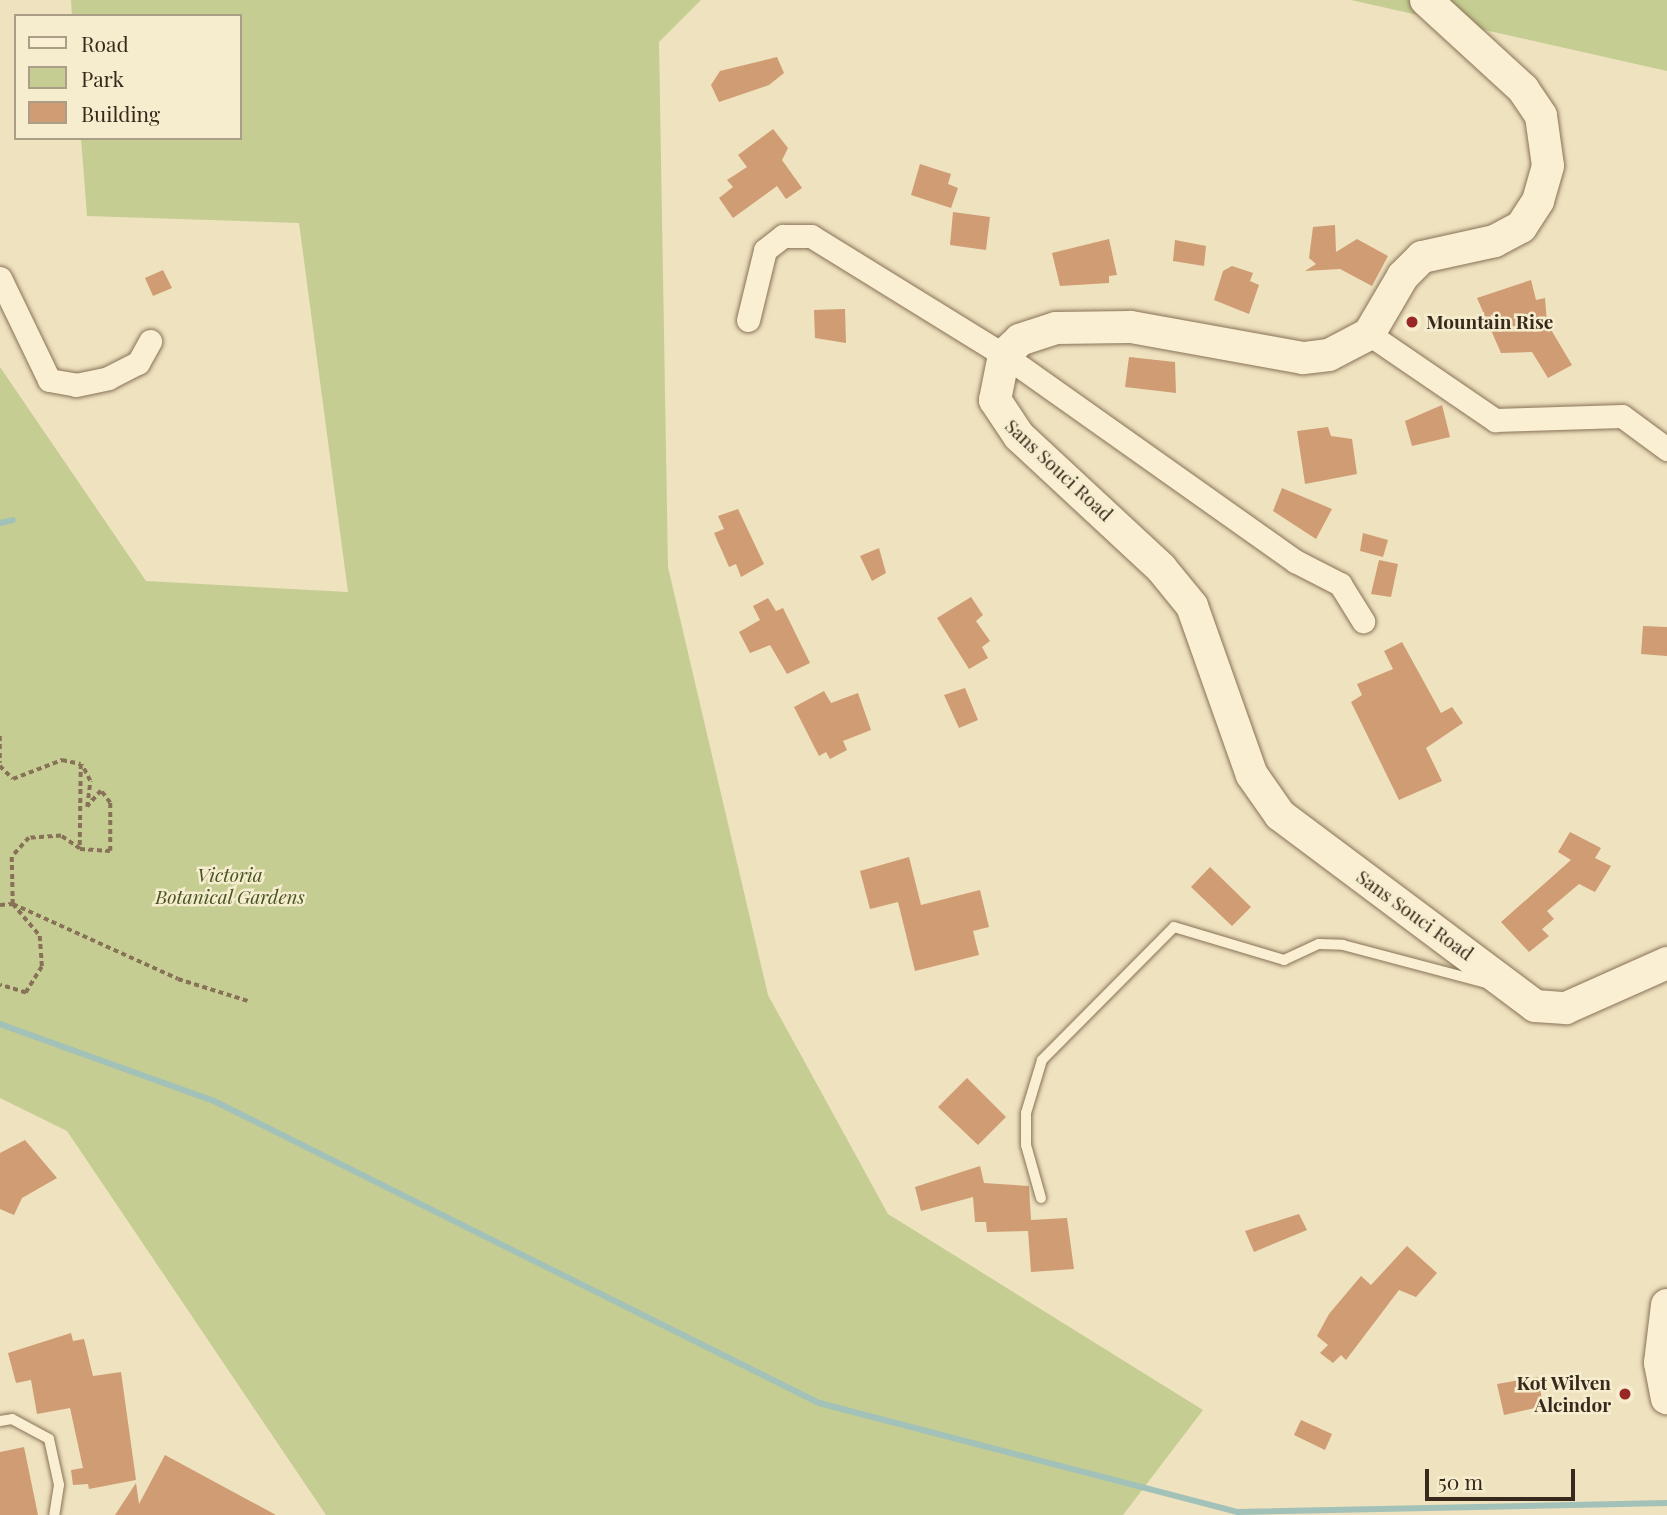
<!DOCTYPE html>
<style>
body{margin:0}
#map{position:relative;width:1667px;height:1515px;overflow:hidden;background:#efe2bf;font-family:"Playfair Display",serif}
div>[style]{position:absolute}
.green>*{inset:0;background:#c5cd93}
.stream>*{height:6px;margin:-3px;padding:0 3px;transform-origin:3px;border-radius:3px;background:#a2c1b8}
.building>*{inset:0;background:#cf9c73}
.path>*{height:3.5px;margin-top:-1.75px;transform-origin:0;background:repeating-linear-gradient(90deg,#887257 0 5px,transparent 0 8.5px)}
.roads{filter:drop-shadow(0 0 2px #887257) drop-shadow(0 0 2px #887257)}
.lane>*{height:10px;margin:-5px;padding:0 5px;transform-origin:5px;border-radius:5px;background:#faefd2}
.street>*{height:23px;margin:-11.5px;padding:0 11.5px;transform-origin:11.5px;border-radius:11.5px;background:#faefd2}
.secondary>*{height:32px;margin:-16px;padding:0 16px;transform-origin:16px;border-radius:16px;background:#faefd2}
.dots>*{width:19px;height:19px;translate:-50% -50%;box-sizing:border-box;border:4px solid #f6ecce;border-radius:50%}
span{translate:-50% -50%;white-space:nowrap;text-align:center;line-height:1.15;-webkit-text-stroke:5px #f6ecce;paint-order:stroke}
.poi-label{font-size:19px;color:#372a1c;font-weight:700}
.left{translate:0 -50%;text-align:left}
.right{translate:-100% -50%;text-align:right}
.street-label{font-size:19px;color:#372a1c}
.park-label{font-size:19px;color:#465422;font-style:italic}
.legend{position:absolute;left:14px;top:14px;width:228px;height:126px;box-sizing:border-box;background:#f6ecce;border:2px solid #aa9e87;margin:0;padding:9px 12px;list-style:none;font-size:21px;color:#372a1c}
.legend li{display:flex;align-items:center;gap:14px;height:35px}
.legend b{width:35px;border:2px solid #aa9e87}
.scale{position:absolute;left:1425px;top:1469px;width:150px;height:32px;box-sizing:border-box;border:4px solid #372a1c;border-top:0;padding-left:9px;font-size:21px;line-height:24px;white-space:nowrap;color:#372a1c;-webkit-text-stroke:5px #f6ecce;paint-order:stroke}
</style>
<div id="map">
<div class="green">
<i style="clip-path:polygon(71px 0,701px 0,659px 42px,668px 567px,768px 995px,888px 1214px,1203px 1410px,1123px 1515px,326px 1515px,67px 1131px,0 1098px,0 367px,146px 581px,348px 592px,299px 223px,87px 216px,81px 138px,240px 138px,240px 16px,72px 16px)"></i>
<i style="clip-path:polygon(1351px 0,1667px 0,1667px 71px)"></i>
</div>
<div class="stream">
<i style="left:0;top:523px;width:13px;rotate:-13deg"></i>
<i style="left:0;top:1024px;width:227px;rotate:19.8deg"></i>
<i style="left:214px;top:1101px;width:676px;rotate:26.53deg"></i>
<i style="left:819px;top:1403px;width:433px;rotate:14.6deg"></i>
<i style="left:1238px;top:1512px;width:429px;rotate:-1.2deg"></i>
</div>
<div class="building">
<i style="clip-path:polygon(777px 57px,784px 73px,769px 85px,719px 102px,711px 85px,720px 71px)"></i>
<i style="clip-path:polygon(773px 129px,788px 148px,782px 160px,802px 188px,786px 199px,777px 186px,733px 218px,719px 198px,733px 187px,727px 180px,747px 167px,738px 155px)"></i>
<i style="clip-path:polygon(920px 164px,951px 174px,948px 184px,958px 188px,951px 208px,911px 195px)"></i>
<i style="clip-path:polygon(953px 212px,990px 217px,986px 250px,950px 245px)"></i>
<i style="clip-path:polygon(1335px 225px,1336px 252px,1357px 239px,1388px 256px,1372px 286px,1340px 269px,1305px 271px,1316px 264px,1309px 258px,1313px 227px)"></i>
<i style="clip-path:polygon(1109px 239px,1117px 275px,1109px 276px,1109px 283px,1060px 286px,1052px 253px)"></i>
<i style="clip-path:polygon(1175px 240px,1206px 246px,1204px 266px,1173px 261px)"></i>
<i style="clip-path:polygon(1232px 266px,1253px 273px,1250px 281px,1259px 285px,1249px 314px,1214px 300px,1223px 271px)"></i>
<i style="clip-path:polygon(163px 270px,172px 288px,153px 296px,145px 278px)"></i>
<i style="clip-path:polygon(1531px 280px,1536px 300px,1545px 298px,1547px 323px,1572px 365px,1548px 378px,1532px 352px,1501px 353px,1477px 298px)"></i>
<i style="clip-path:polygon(845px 309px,846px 343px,815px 338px,814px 310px)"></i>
<i style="clip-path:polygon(1129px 357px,1175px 362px,1176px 393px,1125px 387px)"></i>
<i style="clip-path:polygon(1442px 405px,1450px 437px,1412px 446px,1405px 421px)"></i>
<i style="clip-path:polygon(1328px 427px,1331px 436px,1352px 439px,1357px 474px,1305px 484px,1297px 431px)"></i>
<i style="clip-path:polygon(1282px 488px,1332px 509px,1316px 539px,1273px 511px)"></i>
<i style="clip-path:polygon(738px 509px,764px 564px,741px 577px,736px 564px,729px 567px,714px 533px,724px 529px,718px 516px)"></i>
<i style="clip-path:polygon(1363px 533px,1388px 540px,1383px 557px,1360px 551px)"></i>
<i style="clip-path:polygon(879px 548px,886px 573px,872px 581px,860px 556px)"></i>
<i style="clip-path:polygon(1379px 560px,1398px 564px,1391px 597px,1371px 594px)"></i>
<i style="clip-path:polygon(971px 597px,983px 615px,976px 621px,990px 641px,982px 647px,988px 658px,969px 669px,937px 618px)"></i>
<i style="clip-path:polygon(768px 598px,776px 611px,783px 608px,810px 663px,787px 674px,770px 645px,750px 653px,739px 632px,760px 620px,753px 606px)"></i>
<i style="clip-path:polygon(1643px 626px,1667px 627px,1667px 656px,1641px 654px)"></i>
<i style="clip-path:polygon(1402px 642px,1441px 713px,1452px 707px,1463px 723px,1426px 748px,1442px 781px,1399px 800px,1351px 702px,1362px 695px,1357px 684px,1393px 669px,1384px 651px)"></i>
<i style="clip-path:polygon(965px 688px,978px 720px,959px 728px,944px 695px)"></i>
<i style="clip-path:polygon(824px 691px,831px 703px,858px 693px,871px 730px,843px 741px,847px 750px,830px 759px,826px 752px,819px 756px,794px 707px)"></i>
<i style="clip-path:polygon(1570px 832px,1601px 848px,1595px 858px,1611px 866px,1595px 892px,1579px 884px,1547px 911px,1554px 919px,1542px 929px,1549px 936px,1529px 952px,1501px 922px,1571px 860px,1558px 852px)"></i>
<i style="clip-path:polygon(909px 857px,921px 905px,980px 890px,989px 927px,973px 931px,979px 955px,915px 971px,898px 902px,870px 909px,860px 871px)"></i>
<i style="clip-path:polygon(1210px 867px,1251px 907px,1232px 926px,1191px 887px)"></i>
<i style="clip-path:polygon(967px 1078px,1006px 1117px,978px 1145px,938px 1107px)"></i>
<i style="clip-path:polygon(25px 1140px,57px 1178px,22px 1198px,14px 1215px,0 1209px,0 1153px)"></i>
<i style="clip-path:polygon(980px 1166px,984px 1183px,1029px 1186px,1031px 1220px,1067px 1218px,1074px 1269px,1031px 1272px,1028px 1231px,987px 1232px,986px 1222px,975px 1222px,973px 1197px,921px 1211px,915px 1187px)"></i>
<i style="clip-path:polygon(1299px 1214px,1307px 1230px,1254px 1252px,1245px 1231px)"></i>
<i style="clip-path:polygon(1407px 1246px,1437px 1273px,1416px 1297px,1399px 1290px,1346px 1360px,1341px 1355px,1333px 1363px,1320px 1353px,1328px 1345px,1317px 1336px,1329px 1314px,1361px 1276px,1371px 1285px)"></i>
<i style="clip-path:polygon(71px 1333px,73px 1341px,84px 1339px,93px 1376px,121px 1372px,136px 1480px,89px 1489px,88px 1484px,73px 1485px,71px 1470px,83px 1468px,70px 1408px,37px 1414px,31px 1380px,16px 1383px,8px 1353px)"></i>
<i style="clip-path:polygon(1538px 1377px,1543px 1406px,1504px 1415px,1497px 1384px)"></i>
<i style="clip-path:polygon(1301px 1420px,1332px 1434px,1325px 1450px,1294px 1435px)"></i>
<i style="clip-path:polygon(24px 1447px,38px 1515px,0 1515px,0 1452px)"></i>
<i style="clip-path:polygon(165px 1455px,276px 1515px,115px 1515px,136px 1483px,139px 1504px)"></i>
</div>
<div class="path">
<i style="left:0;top:736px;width:27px;rotate:90deg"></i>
<i style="left:0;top:766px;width:18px;rotate:45deg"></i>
<i style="left:13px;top:779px;width:53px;rotate:-21.2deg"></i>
<i style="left:62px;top:760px;width:19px;rotate:12deg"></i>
<i style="left:81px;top:764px;width:85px;rotate:90.7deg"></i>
<i style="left:80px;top:849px;width:23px;rotate:-146deg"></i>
<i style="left:61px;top:836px;width:32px;rotate:176deg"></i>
<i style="left:29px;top:838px;width:25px;rotate:132deg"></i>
<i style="left:12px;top:857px;width:47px;rotate:88.8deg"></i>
<i style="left:13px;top:904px;width:42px;rotate:49.8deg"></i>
<i style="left:40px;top:936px;width:31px;rotate:86deg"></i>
<i style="left:42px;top:967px;width:31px;rotate:122deg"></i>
<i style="left:26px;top:993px;width:27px;rotate:-163deg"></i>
<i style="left:80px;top:849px;width:30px;rotate:4deg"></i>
<i style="left:110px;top:851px;width:48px;rotate:-90deg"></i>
<i style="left:110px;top:803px;width:15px;rotate:-127deg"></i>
<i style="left:101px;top:791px;width:21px;rotate:131deg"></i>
<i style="left:87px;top:807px;width:26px;rotate:-83deg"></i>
<i style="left:90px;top:781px;width:18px;rotate:-117deg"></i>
<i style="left:0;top:905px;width:13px;rotate:-4deg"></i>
<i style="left:13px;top:904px;width:181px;rotate:24.4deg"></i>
<i style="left:178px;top:979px;width:73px;rotate:17.4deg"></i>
</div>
<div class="roads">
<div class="lane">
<i style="left:1041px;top:1198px;width:55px;rotate:-105.8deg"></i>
<i style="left:1026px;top:1145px;width:32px;rotate:-90deg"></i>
<i style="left:1026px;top:1113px;width:55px;rotate:-73.2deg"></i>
<i style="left:1042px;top:1060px;width:187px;rotate:-45.2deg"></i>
<i style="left:1174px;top:927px;width:115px;rotate:16.7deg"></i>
<i style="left:1284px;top:960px;width:38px;rotate:-25deg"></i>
<i style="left:1319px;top:944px;width:24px;rotate:2deg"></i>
<i style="left:1343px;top:945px;width:149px;rotate:14.8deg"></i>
<i style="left:0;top:1421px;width:12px;rotate:-9deg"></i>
<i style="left:12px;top:1419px;width:42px;rotate:28.4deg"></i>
<i style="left:49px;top:1439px;width:47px;rotate:77.7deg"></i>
<i style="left:59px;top:1485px;width:30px;rotate:99deg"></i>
</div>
<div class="street">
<i style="left:0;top:278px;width:113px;rotate:64.3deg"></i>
<i style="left:49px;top:380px;width:27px;rotate:10deg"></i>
<i style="left:76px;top:385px;width:33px;rotate:-12deg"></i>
<i style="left:108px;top:378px;width:34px;rotate:-27deg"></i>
<i style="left:138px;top:363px;width:25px;rotate:-61deg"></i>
<i style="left:748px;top:320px;width:72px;rotate:-76.3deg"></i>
<i style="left:765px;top:250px;width:23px;rotate:-38deg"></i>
<i style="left:783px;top:236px;width:28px"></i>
<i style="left:811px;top:236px;width:227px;rotate:31.7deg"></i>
<i style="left:1004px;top:355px;width:357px;rotate:35.3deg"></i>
<i style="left:1295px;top:561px;width:51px;rotate:27.1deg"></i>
<i style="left:1340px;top:584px;width:44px;rotate:58.1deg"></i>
<i style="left:1369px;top:334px;width:153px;rotate:34.3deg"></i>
<i style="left:1495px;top:420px;width:127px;rotate:-1.8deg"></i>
<i style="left:1622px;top:416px;width:56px;rotate:36.3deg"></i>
</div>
<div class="secondary">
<i style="left:1426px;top:0;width:132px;rotate:42.5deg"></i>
<i style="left:1523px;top:89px;width:32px;rotate:56deg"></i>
<i style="left:1541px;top:116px;width:50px;rotate:82deg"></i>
<i style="left:1548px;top:166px;width:36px;rotate:106deg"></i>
<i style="left:1538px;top:201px;width:31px;rotate:123deg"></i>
<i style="left:1521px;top:227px;width:30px;rotate:152deg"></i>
<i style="left:1495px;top:241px;width:75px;rotate:167.6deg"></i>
<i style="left:1422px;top:257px;width:27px;rotate:135deg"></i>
<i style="left:1403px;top:276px;width:67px;rotate:120.4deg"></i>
<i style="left:1369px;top:334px;width:45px;rotate:152.3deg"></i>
<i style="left:1329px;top:355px;width:26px;rotate:173deg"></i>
<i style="left:1303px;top:358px;width:176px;rotate:-169.8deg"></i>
<i style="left:1130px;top:327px;width:74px;rotate:179.2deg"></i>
<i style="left:1056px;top:328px;width:38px;rotate:162deg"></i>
<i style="left:1020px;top:340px;width:22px;rotate:137deg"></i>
<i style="left:1004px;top:355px;width:46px;rotate:101.3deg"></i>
<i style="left:995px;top:400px;width:43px;rotate:56.3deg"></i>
<i style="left:1019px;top:436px;width:194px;rotate:42.9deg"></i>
<i style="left:1161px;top:568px;width:49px;rotate:50.8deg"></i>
<i style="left:1192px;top:606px;width:179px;rotate:70.5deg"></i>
<i style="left:1252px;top:775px;width:49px;rotate:55deg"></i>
<i style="left:1280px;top:815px;width:319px;rotate:36.8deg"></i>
<i style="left:1535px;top:1006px;width:31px;rotate:4deg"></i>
<i style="left:1566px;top:1008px;width:111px;rotate:-24deg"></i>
<i style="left:1667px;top:1305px;width:58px;rotate:96.9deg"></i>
<i style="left:1660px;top:1363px;width:36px;rotate:79deg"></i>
</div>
</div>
<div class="dots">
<i style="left:1412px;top:322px;background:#992725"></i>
<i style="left:1625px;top:1394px;background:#992725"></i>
</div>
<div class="poi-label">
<span class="left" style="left:1426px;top:322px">Mountain Rise</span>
<span class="right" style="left:1611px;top:1394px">Kot Wilven<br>Alcindor</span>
</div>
<div class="street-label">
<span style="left:1059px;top:470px;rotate:43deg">Sans Souci Road</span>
<span style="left:1415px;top:915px;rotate:36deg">Sans Souci Road</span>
</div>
<div class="park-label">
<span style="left:230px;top:886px">Victoria<br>Botanical Gardens</span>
</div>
<ul class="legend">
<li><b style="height:9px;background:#faefd2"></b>Road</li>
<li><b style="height:19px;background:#c5cd93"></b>Park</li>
<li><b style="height:19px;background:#cf9c73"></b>Building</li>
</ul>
<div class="scale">50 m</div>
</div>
